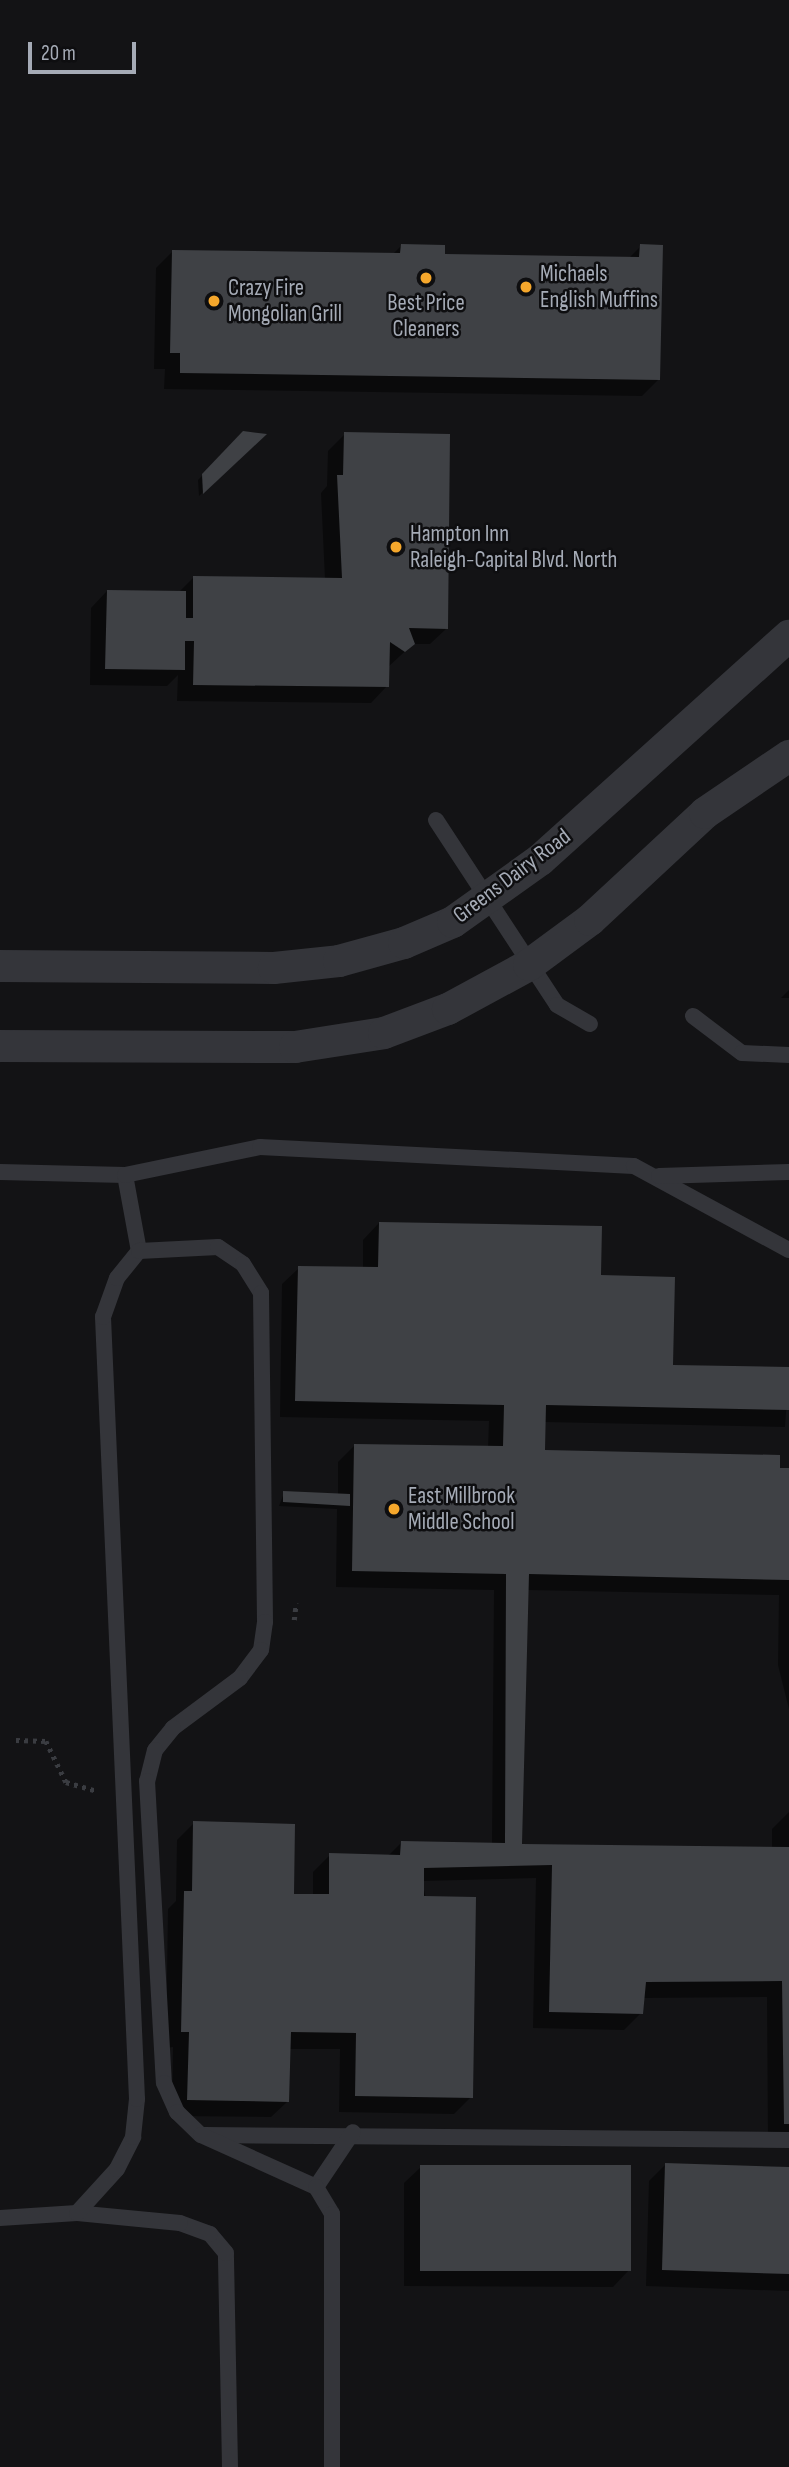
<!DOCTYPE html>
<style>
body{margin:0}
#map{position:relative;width:789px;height:2467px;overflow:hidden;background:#131315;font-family:"Sofia Sans Condensed",sans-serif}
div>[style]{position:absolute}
.shadow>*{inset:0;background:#0007}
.building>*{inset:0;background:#3f4145}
.path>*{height:4.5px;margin-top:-2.25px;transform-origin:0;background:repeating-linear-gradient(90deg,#3a3c41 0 3.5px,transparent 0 8.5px)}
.lane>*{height:16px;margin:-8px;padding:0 8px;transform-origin:8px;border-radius:8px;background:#34353a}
.street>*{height:32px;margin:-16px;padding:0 16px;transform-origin:16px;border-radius:16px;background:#34353a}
.dots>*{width:19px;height:19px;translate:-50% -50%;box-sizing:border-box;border:4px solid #0e0e10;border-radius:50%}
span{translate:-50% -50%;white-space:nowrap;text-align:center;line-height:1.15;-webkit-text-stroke:5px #0e0e10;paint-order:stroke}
.poi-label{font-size:23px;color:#a5abb6}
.left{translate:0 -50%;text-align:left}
.street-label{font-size:23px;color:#a5abb6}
.scale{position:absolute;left:28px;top:42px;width:108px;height:32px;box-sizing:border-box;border:4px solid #a5abb6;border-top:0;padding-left:9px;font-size:21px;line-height:24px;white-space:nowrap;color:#a5abb6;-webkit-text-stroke:5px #0e0e10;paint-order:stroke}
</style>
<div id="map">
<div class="shadow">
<i style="clip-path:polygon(401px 246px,444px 256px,628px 259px,641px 246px,659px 379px,642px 396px,164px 389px,165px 369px,154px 369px,156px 268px,173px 251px,393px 254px)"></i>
<i style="clip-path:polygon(244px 433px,263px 435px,199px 496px,198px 480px)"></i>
<i style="clip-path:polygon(345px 434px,447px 628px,430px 644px,413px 644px,388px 667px,387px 686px,371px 703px,177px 701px,178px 675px,167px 686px,90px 685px,91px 608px,107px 591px,179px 592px,194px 577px,325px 579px,321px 493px,327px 486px,328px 451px)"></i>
<i style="clip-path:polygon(789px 990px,789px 998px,781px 998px)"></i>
<i style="clip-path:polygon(379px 1223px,599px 1277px,671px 1367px,789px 1369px,785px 1427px,544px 1422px,543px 1452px,789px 1470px,789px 1709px,778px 1665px,779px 1595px,527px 1590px,520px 1846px,772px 1849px,772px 1829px,789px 1812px,789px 2140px,768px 2140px,767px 1997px,642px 1998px,641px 2013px,624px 2030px,533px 2028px,536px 1878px,422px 1881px,471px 2097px,454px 2114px,339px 2112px,340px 2049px,289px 2049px,288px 2101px,271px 2117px,172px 2116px,173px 2047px,166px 2048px,168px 1909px,176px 1901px,177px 1840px,194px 1823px,292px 1895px,313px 1896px,313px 1872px,330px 1855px,388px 1856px,402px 1842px,492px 1844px,494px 1590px,336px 1587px,337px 1509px,279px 1506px,284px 1493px,338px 1495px,338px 1462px,355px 1445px,488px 1448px,489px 1421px,280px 1417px,282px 1284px,299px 1268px,363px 1269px,363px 1240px)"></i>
<i style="clip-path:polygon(666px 2164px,789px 2168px,789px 2291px,646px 2286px,649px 2181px)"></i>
<i style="clip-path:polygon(421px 2167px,629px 2270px,613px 2287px,404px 2286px,404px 2183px)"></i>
</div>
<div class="building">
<i style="clip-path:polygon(401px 244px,445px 245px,445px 254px,639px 257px,640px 244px,663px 245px,660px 380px,180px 373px,180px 353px,170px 353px,172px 250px,400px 253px)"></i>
<i style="clip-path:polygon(243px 431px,267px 434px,203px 494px,202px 474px)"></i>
<i style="clip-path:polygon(344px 432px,450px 434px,448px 629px,409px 628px,415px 644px,405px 652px,390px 642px,389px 687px,193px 685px,194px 641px,185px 641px,185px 670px,105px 669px,107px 590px,186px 591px,186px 618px,193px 618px,193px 576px,342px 578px,337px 475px,343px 475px)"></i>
<i style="clip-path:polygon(379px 1222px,602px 1226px,601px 1275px,675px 1277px,673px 1365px,789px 1367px,789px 1410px,546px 1405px,545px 1450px,780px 1455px,780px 1468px,789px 1468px,789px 1580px,529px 1574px,522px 1844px,789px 1847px,789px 2124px,784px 2124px,782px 1981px,646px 1982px,643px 2014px,549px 2012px,552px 1865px,424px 1868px,424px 1896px,476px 1897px,473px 2098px,355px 2096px,356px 2033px,291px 2032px,289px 2102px,187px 2100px,189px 2032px,181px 2032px,184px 1891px,192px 1891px,193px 1821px,295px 1824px,294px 1894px,329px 1894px,329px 1853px,400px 1855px,401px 1841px,505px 1843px,506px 1574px,352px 1571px,354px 1444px,503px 1446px,504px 1405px,295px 1401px,298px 1266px,378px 1267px)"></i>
<i style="clip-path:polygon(283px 1491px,350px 1494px,350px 1506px,283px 1502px)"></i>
<i style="clip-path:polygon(665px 2163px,789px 2167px,789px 2274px,662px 2270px)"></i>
<i style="clip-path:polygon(420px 2165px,631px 2165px,631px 2271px,420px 2271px)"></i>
</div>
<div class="path">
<i style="left:294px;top:1620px;width:17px;rotate:-83deg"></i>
<i style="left:16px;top:1740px;width:30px;rotate:2deg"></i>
<i style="left:46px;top:1741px;width:46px;rotate:64deg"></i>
<i style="left:66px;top:1782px;width:32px;rotate:16deg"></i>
</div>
<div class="lane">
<i style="left:436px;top:820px;width:221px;rotate:56.8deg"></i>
<i style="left:557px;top:1005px;width:38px;rotate:30deg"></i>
<i style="left:693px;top:1016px;width:61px;rotate:37.1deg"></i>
<i style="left:742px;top:1053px;width:47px;rotate:2.4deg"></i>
<i style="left:0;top:1172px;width:125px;rotate:1.4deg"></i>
<i style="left:125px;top:1175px;width:77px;rotate:79.6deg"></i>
<i style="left:125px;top:1175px;width:138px;rotate:-11.7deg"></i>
<i style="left:260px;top:1147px;width:374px;rotate:2.9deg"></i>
<i style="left:634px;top:1166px;width:176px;rotate:28.5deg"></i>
<i style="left:659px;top:1176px;width:130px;rotate:-1.8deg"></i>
<i style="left:204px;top:2135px;width:585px;rotate:0.49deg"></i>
<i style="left:316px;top:2187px;width:66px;rotate:-56.1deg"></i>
<i style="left:0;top:2218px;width:77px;rotate:-3.7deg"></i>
<i style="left:230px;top:2467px;width:214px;rotate:-91.1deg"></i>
<i style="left:226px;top:2253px;width:25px;rotate:-130deg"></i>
<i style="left:210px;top:2234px;width:32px;rotate:-160deg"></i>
<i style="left:180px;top:2223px;width:103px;rotate:-174.5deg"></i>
<i style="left:77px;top:2213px;width:59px;rotate:-47.7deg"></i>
<i style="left:117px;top:2169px;width:36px;rotate:-63deg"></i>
<i style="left:133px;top:2137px;width:38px;rotate:-84deg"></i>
<i style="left:137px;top:2099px;width:783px;rotate:-92.49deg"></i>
<i style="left:103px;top:1317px;width:41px;rotate:-70.3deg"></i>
<i style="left:117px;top:1278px;width:35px;rotate:-51deg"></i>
<i style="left:139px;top:1251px;width:79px;rotate:-2.9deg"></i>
<i style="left:218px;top:1247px;width:30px;rotate:34deg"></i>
<i style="left:243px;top:1264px;width:34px;rotate:58deg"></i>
<i style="left:261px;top:1293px;width:329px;rotate:89.3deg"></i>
<i style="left:265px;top:1622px;width:28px;rotate:98deg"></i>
<i style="left:261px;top:1650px;width:35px;rotate:127deg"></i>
<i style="left:240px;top:1678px;width:84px;rotate:143.3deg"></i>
<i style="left:173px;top:1728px;width:28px;rotate:129deg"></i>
<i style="left:155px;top:1750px;width:32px;rotate:104deg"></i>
<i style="left:147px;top:1781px;width:302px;rotate:86.8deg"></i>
<i style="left:164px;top:2083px;width:32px;rotate:66deg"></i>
<i style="left:177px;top:2112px;width:33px;rotate:44deg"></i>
<i style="left:201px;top:2135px;width:126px;rotate:24.3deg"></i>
<i style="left:316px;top:2187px;width:31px;rotate:59deg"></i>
<i style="left:332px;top:2214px;width:253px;rotate:90deg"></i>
</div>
<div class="street">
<i style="left:0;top:966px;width:274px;rotate:0.4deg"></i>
<i style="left:274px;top:968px;width:65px;rotate:-6.1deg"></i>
<i style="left:339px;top:961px;width:67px;rotate:-15.5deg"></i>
<i style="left:404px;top:943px;width:53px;rotate:-23.2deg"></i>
<i style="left:453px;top:922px;width:107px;rotate:-35.5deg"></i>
<i style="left:540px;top:860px;width:335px;rotate:-42deg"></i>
<i style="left:0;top:1046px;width:295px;rotate:0.2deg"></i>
<i style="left:295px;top:1047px;width:90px;rotate:-8.9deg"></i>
<i style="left:384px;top:1033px;width:68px;rotate:-20.6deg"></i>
<i style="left:448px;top:1009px;width:92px;rotate:-28.5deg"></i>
<i style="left:529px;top:965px;width:76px;rotate:-36.4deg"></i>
<i style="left:590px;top:920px;width:157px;rotate:-42.9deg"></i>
<i style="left:705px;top:813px;width:102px;rotate:-34.2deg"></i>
</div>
<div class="dots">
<i style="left:426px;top:278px;background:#f5a72c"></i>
<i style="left:526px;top:287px;background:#f5a72c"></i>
<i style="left:214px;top:301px;background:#f5a72c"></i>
<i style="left:396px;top:547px;background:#f5a72c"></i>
<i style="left:394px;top:1509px;background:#f5a72c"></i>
</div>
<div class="poi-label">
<span class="left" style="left:540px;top:287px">Michaels<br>English Muffins</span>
<span class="left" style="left:228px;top:301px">Crazy Fire<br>Mongolian Grill</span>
<span style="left:426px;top:316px">Best Price<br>Cleaners</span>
<span class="left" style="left:410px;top:547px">Hampton Inn<br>Raleigh-Capital Blvd. North</span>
<span class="left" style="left:408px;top:1509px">East Millbrook<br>Middle School</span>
</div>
<div class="street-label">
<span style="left:512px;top:876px;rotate:-37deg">Greens Dairy Road</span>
</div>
<div class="scale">20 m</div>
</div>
